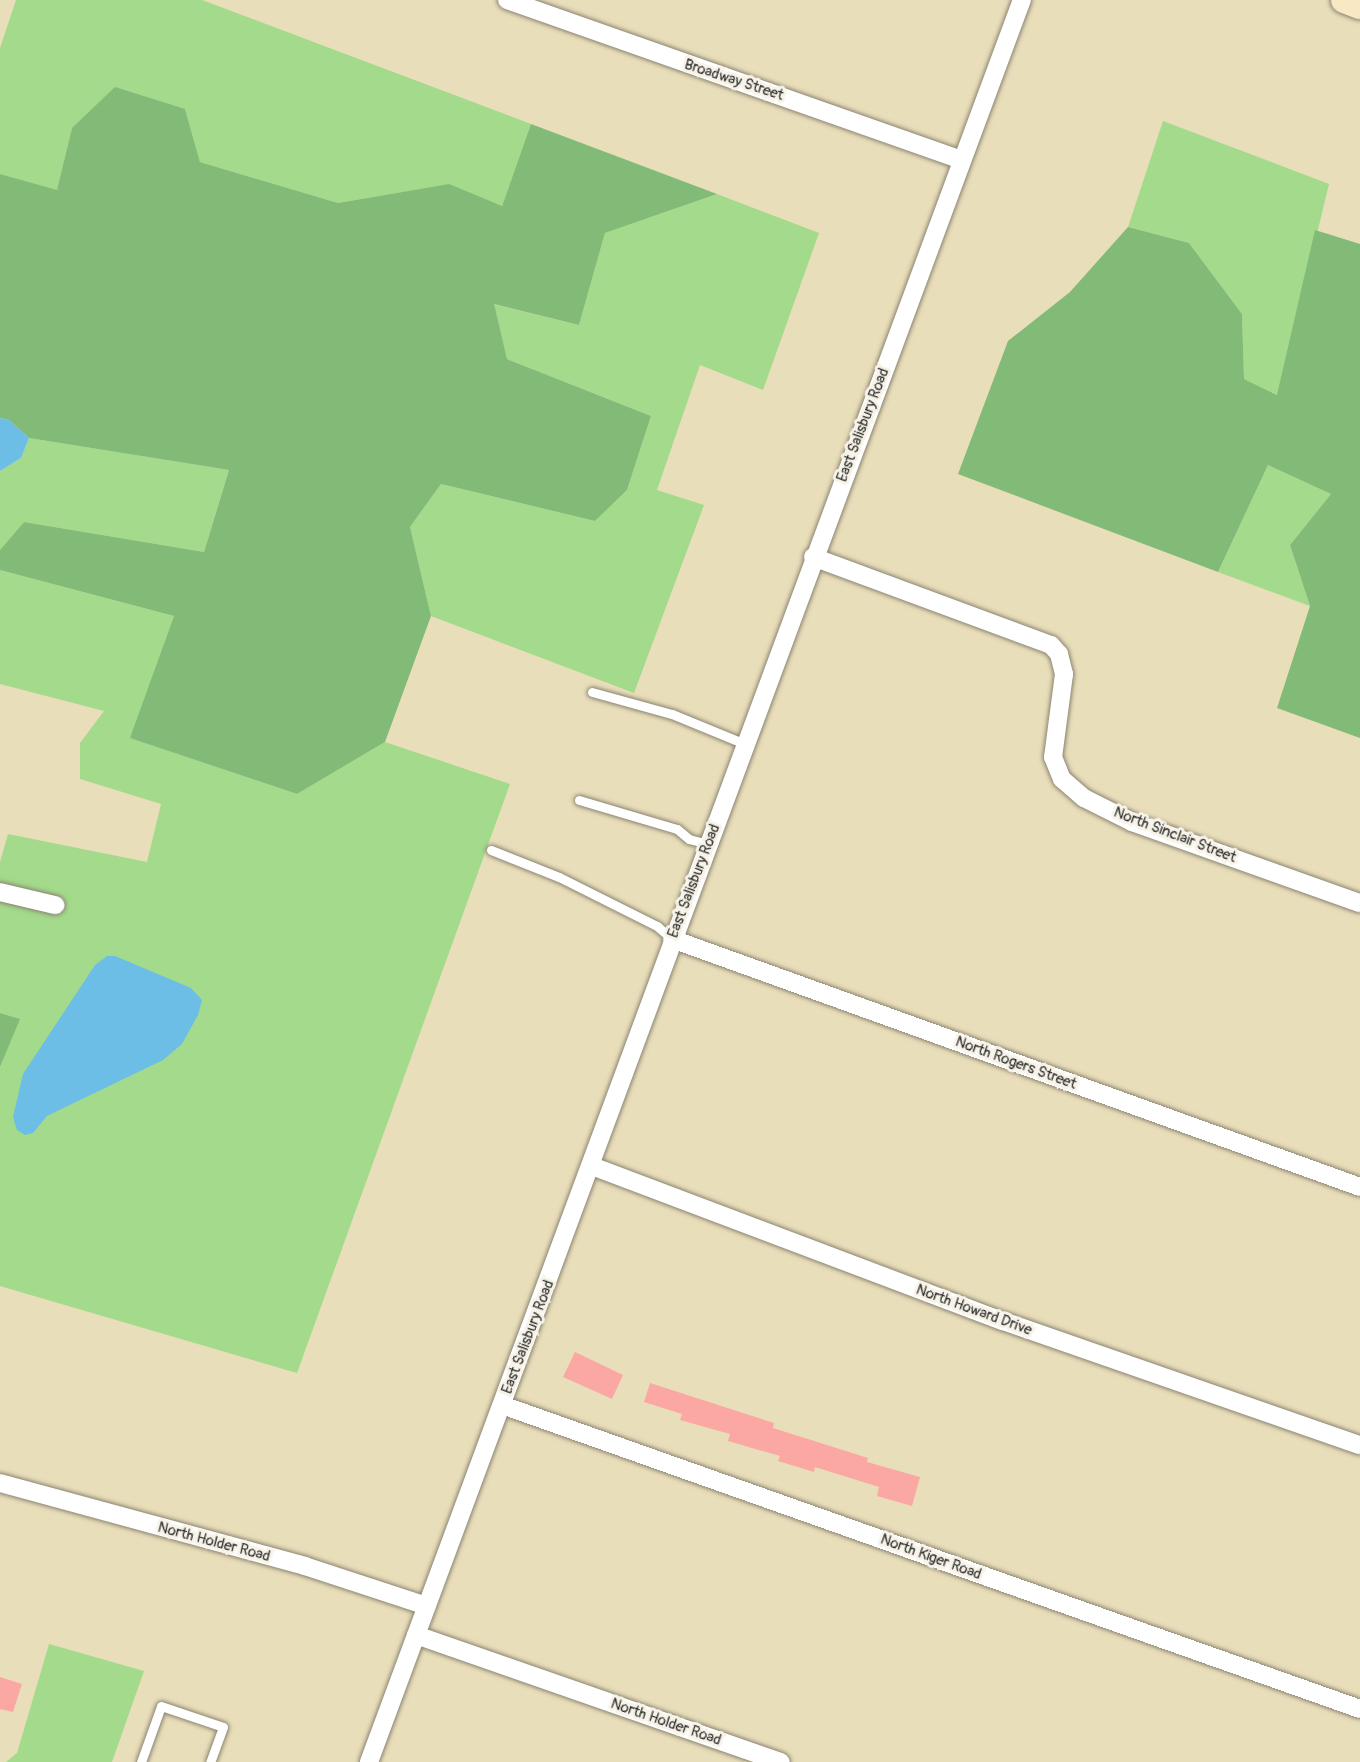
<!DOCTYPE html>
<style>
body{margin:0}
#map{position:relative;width:1360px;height:1762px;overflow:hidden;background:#e9deba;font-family:Pangolin,sans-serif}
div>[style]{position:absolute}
.green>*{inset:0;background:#a3da8b}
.forest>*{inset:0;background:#82ba77}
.water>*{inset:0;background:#6cbee7}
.building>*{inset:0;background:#fba7a3}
.roads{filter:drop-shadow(0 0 2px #8a8472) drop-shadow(0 0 2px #8a8472)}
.lane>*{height:9px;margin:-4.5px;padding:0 4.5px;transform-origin:4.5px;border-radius:4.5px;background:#fff}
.street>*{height:18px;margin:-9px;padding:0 9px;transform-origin:9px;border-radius:9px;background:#fff}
.secondary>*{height:26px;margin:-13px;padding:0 13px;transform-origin:13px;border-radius:13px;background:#f8e8c3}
span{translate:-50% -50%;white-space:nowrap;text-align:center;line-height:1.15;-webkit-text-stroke:6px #f7f3e8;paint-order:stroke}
.street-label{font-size:15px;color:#2b2b2b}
</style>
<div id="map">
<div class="green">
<i style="clip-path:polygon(16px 0,202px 0,531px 124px,502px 206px,444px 185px,338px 203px,200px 162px,185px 109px,72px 128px,57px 191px,0 174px,0 48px)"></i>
<i style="clip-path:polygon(1163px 121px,1329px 184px,1278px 395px,1244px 379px,1242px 314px,1189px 243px,1128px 227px)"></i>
<i style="clip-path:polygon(717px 194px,819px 233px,763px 390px,700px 365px,657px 490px,704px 505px,634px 693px,431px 616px,410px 527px,441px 484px,595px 521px,627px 490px,651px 416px,507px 359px,493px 304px,579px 325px,605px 233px)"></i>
<i style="clip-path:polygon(29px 438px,229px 470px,204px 552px,24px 522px,0 550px,0 471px,21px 458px)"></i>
<i style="clip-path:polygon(1268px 465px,1331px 494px,1290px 545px,1310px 606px,1218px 572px)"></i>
<i style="clip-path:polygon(0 570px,174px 616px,131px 738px,297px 794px,385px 742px,510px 784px,297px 1373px,0 1286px,0 1067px,19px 1019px,0 1013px,0 862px,8px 834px,147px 862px,161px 804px,80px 779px,80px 743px,104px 711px,0 684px)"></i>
<i style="clip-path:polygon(49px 1644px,144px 1671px,112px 1762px,6px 1762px,17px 1753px)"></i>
</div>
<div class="forest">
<i style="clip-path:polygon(115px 87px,185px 109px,200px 162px,338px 203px,449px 184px,502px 206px,531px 124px,717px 194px,605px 233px,579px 325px,494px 304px,507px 359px,651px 416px,627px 490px,595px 521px,441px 484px,410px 527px,431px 616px,385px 742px,297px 794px,130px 738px,174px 616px,0 570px,0 550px,24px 522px,204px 552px,229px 470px,29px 438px,9px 420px,0 418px,0 174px,57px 190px,72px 128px)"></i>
<i style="clip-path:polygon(1128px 227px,1189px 243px,1242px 314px,1244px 379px,1277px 395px,1315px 230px,1360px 244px,1360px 738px,1277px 708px,1310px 606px,1290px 545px,1331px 494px,1268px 465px,1218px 572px,958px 474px,1008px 341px,1070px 292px)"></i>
<i style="clip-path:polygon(0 1013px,20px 1019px,0 1067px)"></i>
</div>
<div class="water">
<i style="clip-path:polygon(0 418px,9px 420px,29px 438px,21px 458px,0 471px)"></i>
<i style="clip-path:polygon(107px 956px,115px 956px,191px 988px,202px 1000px,198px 1015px,182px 1044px,163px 1060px,47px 1116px,33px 1133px,25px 1135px,17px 1130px,13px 1117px,23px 1074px,95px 965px)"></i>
</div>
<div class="building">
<i style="clip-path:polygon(575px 1352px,623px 1375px,612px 1399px,563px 1377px)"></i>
<i style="clip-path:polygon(650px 1383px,774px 1423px,773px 1428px,868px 1458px,867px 1462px,920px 1477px,912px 1506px,877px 1496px,879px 1487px,815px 1467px,814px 1472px,778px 1461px,780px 1456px,728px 1441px,730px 1434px,680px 1420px,682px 1414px,644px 1402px)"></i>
<i style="clip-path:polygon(0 1677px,22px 1684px,13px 1712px,0 1709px)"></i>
</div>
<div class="roads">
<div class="lane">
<i style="left:592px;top:692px;width:83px;rotate:15.4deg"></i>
<i style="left:672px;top:714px;width:79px;rotate:22.3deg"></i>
<i style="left:579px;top:800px;width:102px;rotate:16.5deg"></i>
<i style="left:677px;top:829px;width:16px;rotate:40deg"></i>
<i style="left:689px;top:839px;width:20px;rotate:15deg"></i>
<i style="left:491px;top:850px;width:73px;rotate:21.7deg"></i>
<i style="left:559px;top:877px;width:110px;rotate:26.6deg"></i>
<i style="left:657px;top:926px;width:20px;rotate:41deg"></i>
<i style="left:141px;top:1762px;width:59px;rotate:-70.3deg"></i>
<i style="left:161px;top:1706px;width:65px;rotate:18.7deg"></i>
<i style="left:223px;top:1727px;width:37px;rotate:110deg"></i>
</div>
<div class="street">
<i style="left:507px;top:0;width:482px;rotate:19.4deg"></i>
<i style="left:813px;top:557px;width:254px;rotate:20.3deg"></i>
<i style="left:1051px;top:645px;width:12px;rotate:48deg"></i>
<i style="left:1059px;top:654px;width:21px;rotate:76deg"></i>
<i style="left:1064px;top:674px;width:84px;rotate:97.5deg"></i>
<i style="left:1053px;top:757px;width:24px;rotate:68deg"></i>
<i style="left:1062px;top:779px;width:29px;rotate:41deg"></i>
<i style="left:1084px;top:798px;width:54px;rotate:26.6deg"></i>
<i style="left:1132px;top:822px;width:242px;rotate:19.6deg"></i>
<i style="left:0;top:892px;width:57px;rotate:13.3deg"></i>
<i style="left:672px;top:939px;width:731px;rotate:19.82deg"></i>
<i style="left:592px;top:1166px;width:439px;rotate:20.7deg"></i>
<i style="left:1003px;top:1321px;width:378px;rotate:19.2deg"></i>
<i style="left:502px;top:1405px;width:910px;rotate:19.51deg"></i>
<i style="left:0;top:1483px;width:316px;rotate:15.2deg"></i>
<i style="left:305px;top:1566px;width:128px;rotate:18.2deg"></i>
<i style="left:416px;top:1635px;width:386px;rotate:19.2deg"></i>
<i style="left:369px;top:1762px;width:1879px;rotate:-69.67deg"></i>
</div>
<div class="secondary">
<i style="left:1344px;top:0;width:17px;rotate:21deg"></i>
</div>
</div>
<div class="street-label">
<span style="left:734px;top:80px;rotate:18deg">Broadway Street</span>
<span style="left:863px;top:425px;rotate:-69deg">East Salisbury Road</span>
<span style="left:1175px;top:835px;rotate:21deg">North Sinclair Street</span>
<span style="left:694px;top:881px;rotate:-69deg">East Salisbury Road</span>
<span style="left:1016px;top:1063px;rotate:20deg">North Rogers Street</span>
<span style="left:974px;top:1310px;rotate:20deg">North Howard Drive</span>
<span style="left:528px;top:1337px;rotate:-69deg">East Salisbury Road</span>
<span style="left:214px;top:1542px;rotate:15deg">North Holder Road</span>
<span style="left:931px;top:1557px;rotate:20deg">North Kiger Road</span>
<span style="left:666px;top:1722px;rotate:19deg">North Holder Road</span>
</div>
</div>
